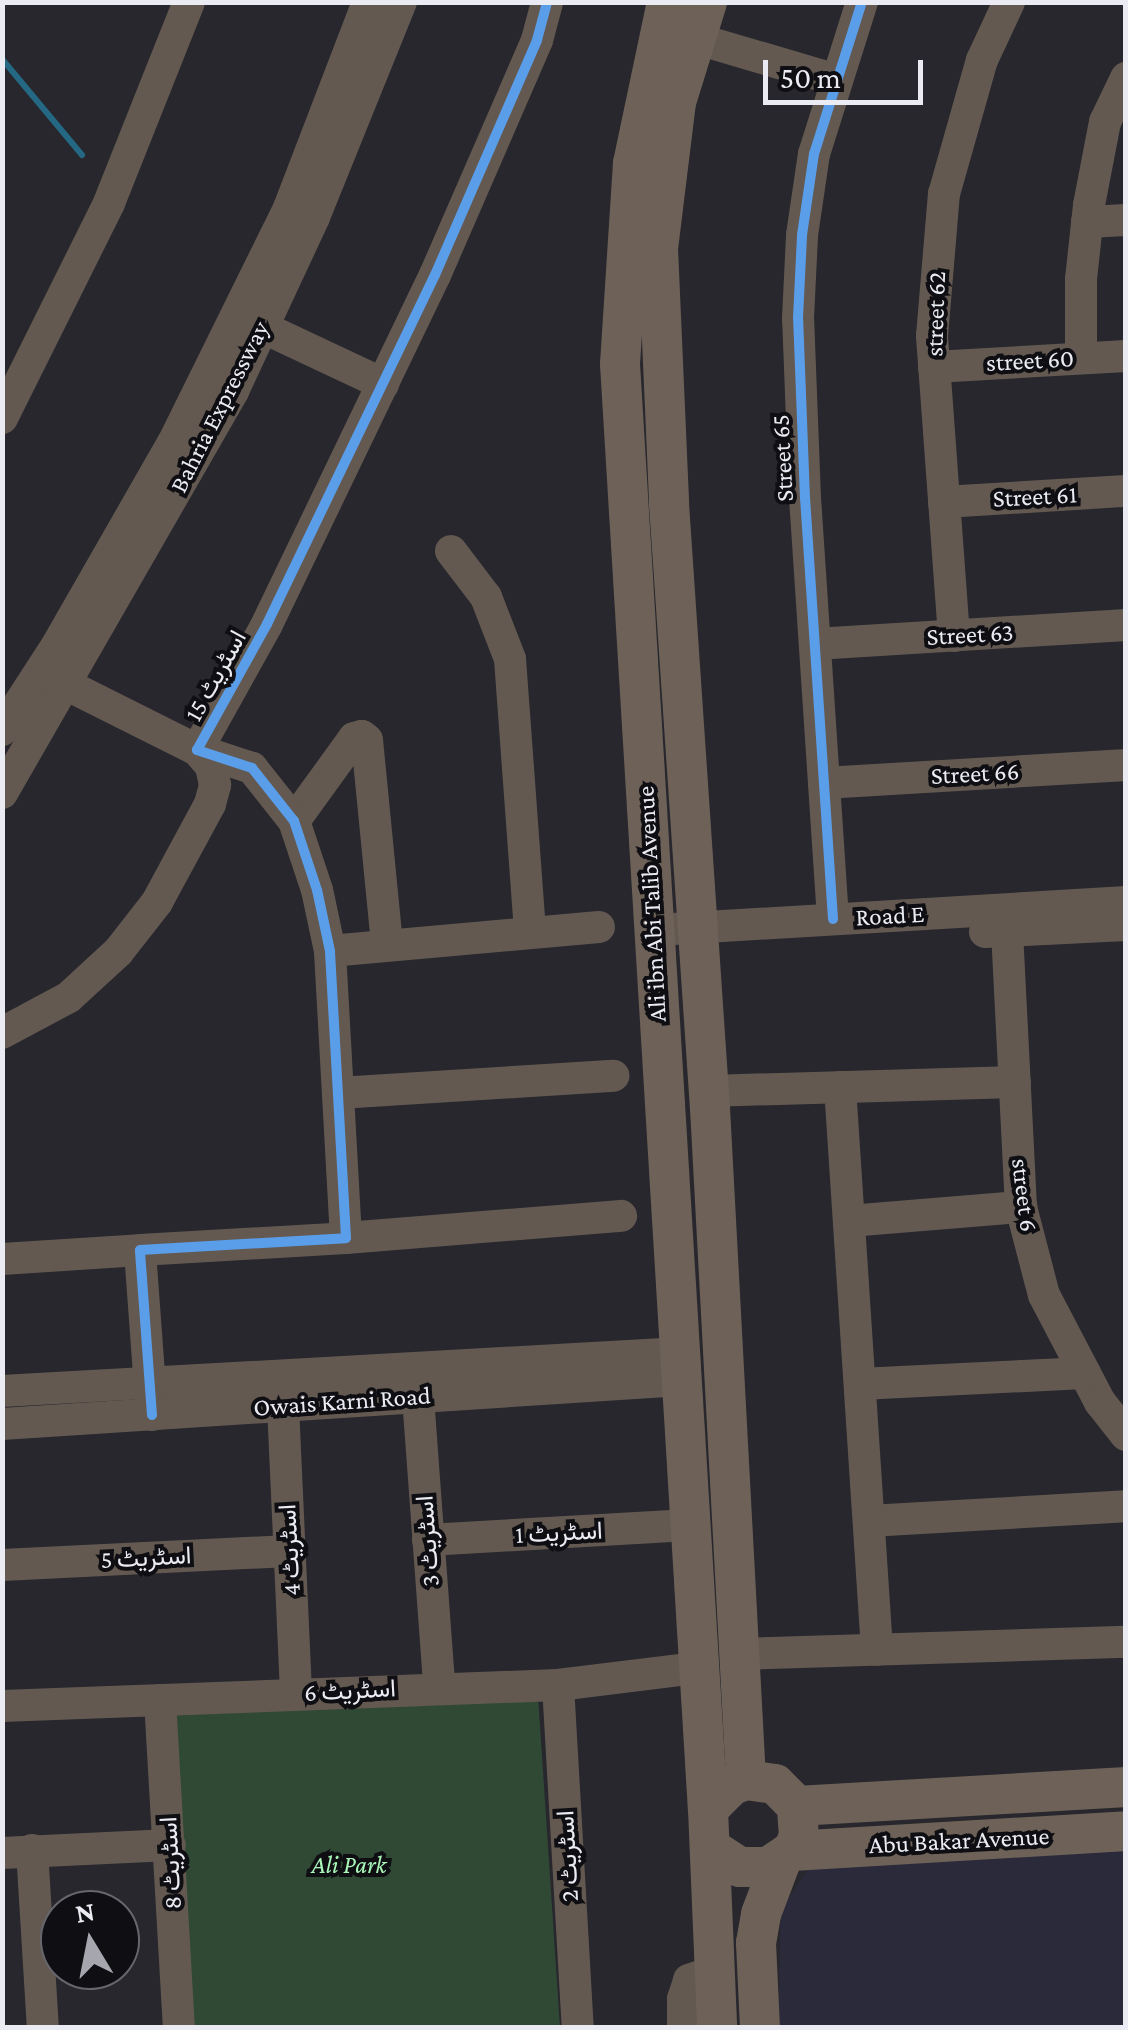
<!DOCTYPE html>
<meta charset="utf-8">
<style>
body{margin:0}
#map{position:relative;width:1128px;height:2030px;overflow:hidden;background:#27272d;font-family:"Crimson Pro",Vazirmatn,serif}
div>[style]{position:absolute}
.built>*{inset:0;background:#2a2a3a}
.green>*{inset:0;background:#2f4935}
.stream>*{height:6px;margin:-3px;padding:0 3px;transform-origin:3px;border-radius:3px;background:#256883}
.minor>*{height:32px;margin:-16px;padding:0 16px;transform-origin:16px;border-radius:16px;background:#635951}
.major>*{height:40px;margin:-20px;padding:0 20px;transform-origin:20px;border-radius:20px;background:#6e6258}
.cycleway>*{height:10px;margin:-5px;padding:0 5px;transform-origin:5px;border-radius:5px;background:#5a9eea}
span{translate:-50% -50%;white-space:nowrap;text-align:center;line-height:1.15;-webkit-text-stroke:8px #0e0e13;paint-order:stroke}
.street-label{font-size:25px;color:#ebebf4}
.park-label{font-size:25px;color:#aaf7b9;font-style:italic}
.frame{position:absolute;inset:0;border:5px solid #ebebf4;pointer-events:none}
.north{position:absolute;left:40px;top:1890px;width:100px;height:100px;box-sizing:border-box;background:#0e0e13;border:2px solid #66666d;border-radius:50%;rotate:350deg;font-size:28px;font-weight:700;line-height:40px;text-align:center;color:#ebebf4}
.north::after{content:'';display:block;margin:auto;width:35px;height:45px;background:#a6a6ae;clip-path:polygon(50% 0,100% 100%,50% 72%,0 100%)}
.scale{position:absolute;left:763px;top:60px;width:160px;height:45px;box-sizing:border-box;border:5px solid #ebebf4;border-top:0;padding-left:12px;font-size:30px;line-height:35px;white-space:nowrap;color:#ebebf4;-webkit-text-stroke:8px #0e0e13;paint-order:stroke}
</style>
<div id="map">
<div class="built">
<i style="clip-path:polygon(1125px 1848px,1125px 2027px,778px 2028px,781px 1909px,812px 1863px)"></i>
</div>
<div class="green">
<i style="clip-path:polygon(538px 1696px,560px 2027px,183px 2027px,168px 1708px)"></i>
</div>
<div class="stream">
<i style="left:2px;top:59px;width:125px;rotate:50.2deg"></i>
</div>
<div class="minor">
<i style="left:694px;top:38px;width:149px;rotate:16.4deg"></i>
<i style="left:1087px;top:222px;width:39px;rotate:-3deg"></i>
<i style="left:262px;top:327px;width:134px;rotate:25.2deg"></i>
<i style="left:1081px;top:358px;width:79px;rotate:-90deg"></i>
<i style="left:1081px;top:279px;width:74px;rotate:-83.8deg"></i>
<i style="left:1089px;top:205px;width:85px;rotate:-79.1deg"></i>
<i style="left:1105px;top:122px;width:49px;rotate:-64.5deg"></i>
<i style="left:934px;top:367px;width:192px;rotate:-3.3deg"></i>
<i style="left:2px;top:418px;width:240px;rotate:-63.5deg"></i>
<i style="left:109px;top:203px;width:216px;rotate:-68.3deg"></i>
<i style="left:944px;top:502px;width:182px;rotate:-3.5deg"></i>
<i style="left:451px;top:551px;width:58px;rotate:52.7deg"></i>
<i style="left:486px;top:597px;width:66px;rotate:68.8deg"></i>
<i style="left:510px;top:659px;width:272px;rotate:85.8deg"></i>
<i style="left:954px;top:636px;width:301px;rotate:-94.2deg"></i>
<i style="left:932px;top:336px;width:143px;rotate:-85.2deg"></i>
<i style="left:944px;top:194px;width:139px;rotate:-74.2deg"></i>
<i style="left:982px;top:60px;width:64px;rotate:-65deg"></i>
<i style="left:815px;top:644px;width:312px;rotate:-3.5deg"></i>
<i style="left:2px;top:730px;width:99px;rotate:-57deg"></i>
<i style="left:56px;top:647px;width:235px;rotate:-60.2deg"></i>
<i style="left:173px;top:443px;width:262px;rotate:-63.7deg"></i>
<i style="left:289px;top:208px;width:221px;rotate:-69deg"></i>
<i style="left:824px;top:783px;width:303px;rotate:-3.4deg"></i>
<i style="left:2px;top:793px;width:464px;rotate:-60.1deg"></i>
<i style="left:233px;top:391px;width:192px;rotate:-65deg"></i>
<i style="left:314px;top:217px;width:232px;rotate:-68deg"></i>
<i style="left:294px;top:821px;width:102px;rotate:-54.1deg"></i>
<i style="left:354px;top:738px;width:8px;rotate:-14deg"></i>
<i style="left:362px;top:736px;width:6px;rotate:39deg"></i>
<i style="left:367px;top:740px;width:206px;rotate:84.4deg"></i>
<i style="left:833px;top:919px;width:422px;rotate:-93.8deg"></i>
<i style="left:805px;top:498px;width:180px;rotate:-92.2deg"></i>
<i style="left:798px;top:318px;width:83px;rotate:-87.2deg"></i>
<i style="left:802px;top:235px;width:82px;rotate:-81.6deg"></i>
<i style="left:814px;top:154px;width:159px;rotate:-72.5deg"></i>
<i style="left:673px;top:929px;width:454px;rotate:-3.4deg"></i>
<i style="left:1007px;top:931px;width:276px;rotate:87.1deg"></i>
<i style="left:1021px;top:1207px;width:91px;rotate:75.4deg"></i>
<i style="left:1044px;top:1295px;width:121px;rotate:62.4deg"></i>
<i style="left:1100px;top:1402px;width:42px;rotate:51.8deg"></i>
<i style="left:985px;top:932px;width:141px;rotate:-2.8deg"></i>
<i style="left:330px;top:951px;width:270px;rotate:-5.1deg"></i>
<i style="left:2px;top:1033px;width:76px;rotate:-28.2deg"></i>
<i style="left:69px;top:997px;width:67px;rotate:-42.6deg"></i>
<i style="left:118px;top:952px;width:63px;rotate:-52deg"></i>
<i style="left:157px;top:902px;width:111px;rotate:-61.6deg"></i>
<i style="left:210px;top:804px;width:20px;rotate:-75deg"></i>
<i style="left:215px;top:785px;width:19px;rotate:-102deg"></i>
<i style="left:211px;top:766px;width:21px;rotate:-131deg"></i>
<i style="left:197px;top:750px;width:163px;rotate:-153.4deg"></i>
<i style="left:840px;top:1087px;width:564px;rotate:86.24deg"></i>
<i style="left:709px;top:1091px;width:306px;rotate:-1.7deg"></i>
<i style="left:339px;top:1093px;width:275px;rotate:-3.6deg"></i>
<i style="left:849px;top:1221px;width:173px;rotate:-4.7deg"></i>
<i style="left:346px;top:1238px;width:276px;rotate:-4.6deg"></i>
<i style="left:2px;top:1259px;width:138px;rotate:-3.7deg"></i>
<i style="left:860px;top:1384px;width:225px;rotate:-2.8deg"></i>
<i style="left:2px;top:1391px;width:680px;rotate:-3.2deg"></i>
<i style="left:418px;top:1397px;width:290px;rotate:85.8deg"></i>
<i style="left:283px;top:1406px;width:289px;rotate:87.4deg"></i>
<i style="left:152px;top:1415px;width:165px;rotate:-94.2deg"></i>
<i style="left:140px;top:1250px;width:206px;rotate:-3.3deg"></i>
<i style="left:346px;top:1238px;width:287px;rotate:-93.2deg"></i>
<i style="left:330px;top:951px;width:62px;rotate:-102deg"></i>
<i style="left:317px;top:890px;width:73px;rotate:-108.4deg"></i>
<i style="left:294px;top:821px;width:68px;rotate:-128.4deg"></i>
<i style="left:252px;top:768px;width:58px;rotate:-161.9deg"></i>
<i style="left:197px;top:750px;width:144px;rotate:-60.9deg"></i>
<i style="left:267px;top:624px;width:387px;rotate:-64.3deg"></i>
<i style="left:435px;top:275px;width:256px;rotate:-66.5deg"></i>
<i style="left:537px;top:40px;width:39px;rotate:-75deg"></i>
<i style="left:2px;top:1424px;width:681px;rotate:-3.7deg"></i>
<i style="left:869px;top:1521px;width:257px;rotate:-3.3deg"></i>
<i style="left:428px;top:1540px;width:261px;rotate:-3.3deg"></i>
<i style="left:2px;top:1565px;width:287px;rotate:-2.8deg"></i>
<i style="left:739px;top:1654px;width:387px;rotate:-1.8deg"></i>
<i style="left:558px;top:1685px;width:344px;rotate:86.7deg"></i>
<i style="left:160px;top:1700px;width:329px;rotate:86.7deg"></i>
<i style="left:2px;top:1706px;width:556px;rotate:-2.16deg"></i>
<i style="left:558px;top:1685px;width:140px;rotate:-7deg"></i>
<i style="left:32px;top:1850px;width:178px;rotate:86.5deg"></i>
<i style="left:2px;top:1853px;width:168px;rotate:-2.7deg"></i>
<i style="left:683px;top:2028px;width:29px;rotate:-90deg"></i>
<i style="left:683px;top:1999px;width:20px;rotate:-72deg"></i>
<i style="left:689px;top:1980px;width:28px;rotate:-19deg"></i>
</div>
<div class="major">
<i style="left:667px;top:2px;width:165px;rotate:101.9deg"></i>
<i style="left:633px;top:163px;width:201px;rotate:93.7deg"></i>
<i style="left:620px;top:364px;width:1448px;rotate:86.52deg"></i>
<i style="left:707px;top:2px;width:105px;rotate:107.2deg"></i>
<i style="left:676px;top:102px;width:147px;rotate:97deg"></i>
<i style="left:658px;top:248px;width:256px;rotate:87.5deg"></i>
<i style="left:669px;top:504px;width:605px;rotate:86.12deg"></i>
<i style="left:710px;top:1108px;width:673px;rotate:86.93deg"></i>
<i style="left:797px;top:1806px;width:330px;rotate:-3.3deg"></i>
<i style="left:712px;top:1849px;width:33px;rotate:33deg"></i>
<i style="left:740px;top:1867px;width:28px"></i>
<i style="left:768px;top:1867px;width:29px;rotate:-34deg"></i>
<i style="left:792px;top:1851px;width:16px;rotate:-63deg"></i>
<i style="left:799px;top:1837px;width:31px;rotate:-94deg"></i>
<i style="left:797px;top:1806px;width:31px;rotate:-135deg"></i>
<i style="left:775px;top:1784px;width:29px;rotate:-172deg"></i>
<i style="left:746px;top:1780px;width:15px;rotate:160deg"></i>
<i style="left:732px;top:1785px;width:34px;rotate:135deg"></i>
<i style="left:708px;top:1809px;width:219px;rotate:87.6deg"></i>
<i style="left:792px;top:1851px;width:335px;rotate:-3.4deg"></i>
<i style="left:760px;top:2028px;width:85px;rotate:-92.7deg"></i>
<i style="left:756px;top:1943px;width:29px;rotate:-80deg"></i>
<i style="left:761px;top:1914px;width:57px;rotate:-69.3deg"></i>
</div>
<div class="cycleway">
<i style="left:833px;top:919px;width:422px;rotate:-93.8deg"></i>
<i style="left:805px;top:498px;width:180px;rotate:-92.2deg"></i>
<i style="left:798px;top:318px;width:83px;rotate:-87.2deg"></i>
<i style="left:802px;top:235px;width:82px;rotate:-81.6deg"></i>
<i style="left:814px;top:154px;width:159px;rotate:-72.5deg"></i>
<i style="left:152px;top:1415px;width:165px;rotate:-94.2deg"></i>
<i style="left:140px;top:1250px;width:206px;rotate:-3.3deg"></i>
<i style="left:346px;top:1238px;width:287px;rotate:-93.2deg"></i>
<i style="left:330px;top:951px;width:62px;rotate:-102deg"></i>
<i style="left:317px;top:890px;width:73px;rotate:-108.4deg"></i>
<i style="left:294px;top:821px;width:68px;rotate:-128.4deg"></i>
<i style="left:252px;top:768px;width:58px;rotate:-161.9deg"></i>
<i style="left:197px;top:750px;width:144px;rotate:-60.9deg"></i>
<i style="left:267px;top:624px;width:387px;rotate:-64.3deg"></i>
<i style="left:435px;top:275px;width:256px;rotate:-66.5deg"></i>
<i style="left:537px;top:40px;width:39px;rotate:-75deg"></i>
</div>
<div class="street-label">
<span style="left:936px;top:314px;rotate:-88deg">street 62</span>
<span style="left:1030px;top:361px;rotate:-3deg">street 60</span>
<span style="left:220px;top:407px;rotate:-63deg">Bahria Expressway</span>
<span style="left:783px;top:458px;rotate:-93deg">Street 65</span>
<span style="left:1035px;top:497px;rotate:-3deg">Street 61</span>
<span style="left:970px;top:635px;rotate:-3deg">Street 63</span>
<span style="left:216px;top:676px;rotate:-61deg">اسٹریٹ 15</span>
<span style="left:975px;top:774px;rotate:-3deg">Street 66</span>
<span style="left:652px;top:904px;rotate:-93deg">Ali ibn Abi Talib Avenue</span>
<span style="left:890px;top:916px;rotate:-3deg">Road E</span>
<span style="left:1024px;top:1195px;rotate:83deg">street 6</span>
<span style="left:342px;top:1402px;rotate:-4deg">Owais Karni Road</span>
<span style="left:559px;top:1533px;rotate:-3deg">اسٹریٹ 1</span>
<span style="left:428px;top:1541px;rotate:-94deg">اسٹریٹ 3</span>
<span style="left:290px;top:1550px;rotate:-93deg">اسٹریٹ 4</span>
<span style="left:146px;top:1558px;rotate:-3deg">اسٹریٹ 5</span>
<span style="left:350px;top:1691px;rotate:-3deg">اسٹریٹ 6</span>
<span style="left:959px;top:1841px;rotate:-3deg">Abu Bakar Avenue</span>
<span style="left:568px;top:1856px;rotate:-93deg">اسٹریٹ 2</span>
<span style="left:171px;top:1863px;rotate:-93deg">اسٹریٹ 8</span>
</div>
<div class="park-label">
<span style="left:349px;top:1865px">Ali Park</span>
</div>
<div class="frame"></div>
<div class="north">N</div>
<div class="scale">50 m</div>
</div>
